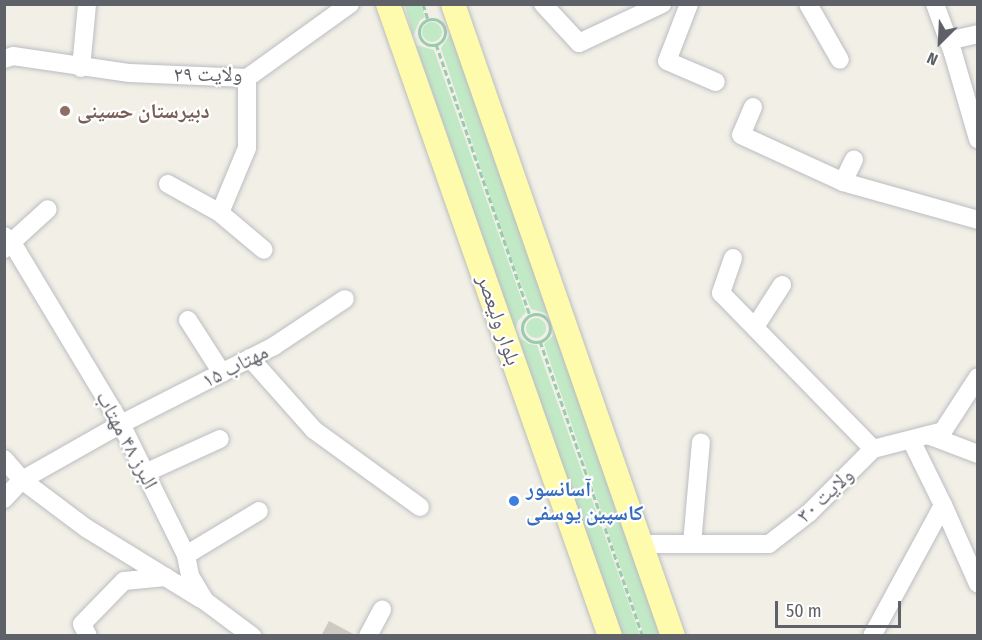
<!DOCTYPE html>
<meta charset="utf-8">
<style>
body{margin:0}
#map{position:relative;width:982px;height:640px;overflow:hidden;background:#f1efe6;font-family:"Fira Sans Condensed","Noto Naskh Arabic",sans-serif}
div>[style]{position:absolute}
.green>*{inset:0;background:#c2e9c6}
.round{border-radius:50%}
.building>*{inset:0;background:#cccac2}
.path>*{height:3px;margin-top:-1.5px;transform-origin:0;background:repeating-linear-gradient(90deg,#9acbae 0 6px,transparent 0 9px)}
.path>.ring{margin:-1.5px;padding:0;box-sizing:content-box;background:none;border:3px solid #9acbae;border-radius:50%}
.roads{filter:drop-shadow(0 0 2px #bbbdc2) drop-shadow(0 0 2px #bbbdc2)}
.minor>*{height:18px;margin:-9px;padding:0 9px;transform-origin:9px;border-radius:9px;background:#fff}
.major>*{height:24px;margin:-12px;padding:0 12px;transform-origin:12px;border-radius:12px;background:#fffbad}
.dots>*{width:16px;height:16px;translate:-50% -50%;box-sizing:border-box;border:3px solid #fff;border-radius:50%}
span{translate:-50% -50%;white-space:nowrap;text-align:center;line-height:1.15;-webkit-text-stroke:4.5px #fff;paint-order:stroke}
.street-label{font-size:21px;color:#5e6167}
.education-label{font-size:21px;color:#785e54;font-weight:700}
.left{translate:0 -50%;text-align:left}
.shop-label{font-size:21px;color:#366cbe;font-weight:700}
.frame{position:absolute;inset:0;border:6px solid #5e6167;pointer-events:none}
.north{position:absolute;left:910px;top:12px;width:60px;height:60px;-webkit-text-stroke:4px #fff;paint-order:stroke;rotate:204deg;font-size:16px;font-weight:700;line-height:24px;text-align:center;color:#5e6167}
.north::after{content:'';display:block;margin:auto;width:21px;height:27px;background:#5e6167;clip-path:polygon(50% 0,100% 100%,50% 72%,0 100%)}
.scale{position:absolute;left:775px;top:601px;width:126px;height:27px;box-sizing:border-box;border:3px solid #5e6167;border-top:0;padding-left:8px;font-size:18px;line-height:21px;white-space:nowrap;color:#5e6167;-webkit-text-stroke:4px #fff;paint-order:stroke}
</style>
<div id="map">
<div class="green">
<i style="clip-path:polygon(405px 5px,421px 5px,425px 17px,420px 20px,413px 36px)"></i>
<i class="round" style="left:422px;top:22px;width:20px;height:20px"></i>
<i style="clip-path:polygon(451px 33px,554px 320px,545px 313px,531px 309px,508px 251px,441px 48px)"></i>
<i style="clip-path:polygon(416px 45px,434px 50px,526px 312px,518px 321px,515px 330px)"></i>
<i class="round" style="left:526px;top:318px;width:20px;height:20px"></i>
<i style="clip-path:polygon(556px 326px,665px 635px,644px 635px,608px 531px,544px 344px,553px 336px)"></i>
<i style="clip-path:polygon(517px 336px,529px 344px,537px 345px,640px 635px,622px 635px)"></i>
</div>
<div class="building">
<i style="clip-path:polygon(329px 621px,357px 636px,321px 636px)"></i>
</div>
<div class="path">
<i style="left:423px;top:4px;width:16px;rotate:72deg"></i>
<i class="ring" style="left:419px;top:19px;width:23px;height:23px"></i>
<i style="left:436px;top:44px;width:287px;rotate:70.9deg"></i>
<i class="ring" style="left:522px;top:314px;width:25px;height:25px"></i>
<i style="left:540px;top:341px;width:312px;rotate:70.8deg"></i>
</div>
<div class="roads">
<div class="minor">
<i style="left:543px;top:4px;width:53px;rotate:47.3deg"></i>
<i style="left:579px;top:43px;width:92px;rotate:-25.2deg"></i>
<i style="left:689px;top:4px;width:61px;rotate:111.1deg"></i>
<i style="left:667px;top:61px;width:53px;rotate:23.2deg"></i>
<i style="left:808px;top:4px;width:64px;rotate:60.3deg"></i>
<i style="left:935px;top:4px;width:52px;rotate:69.8deg"></i>
<i style="left:953px;top:53px;width:90px;rotate:73.8deg"></i>
<i style="left:948px;top:41px;width:31px;rotate:-13deg"></i>
<i style="left:4px;top:59px;width:9px;rotate:-18deg"></i>
<i style="left:13px;top:56px;width:118px;rotate:8.3deg"></i>
<i style="left:130px;top:73px;width:117px;rotate:2.4deg"></i>
<i style="left:247px;top:78px;width:127px;rotate:-35.7deg"></i>
<i style="left:81px;top:68px;width:64px;rotate:-84.6deg"></i>
<i style="left:247px;top:78px;width:70px;rotate:90deg"></i>
<i style="left:247px;top:148px;width:70px;rotate:112.6deg"></i>
<i style="left:220px;top:213px;width:57px;rotate:40.1deg"></i>
<i style="left:753px;top:107px;width:30px;rotate:113deg"></i>
<i style="left:741px;top:135px;width:112px;rotate:24.7deg"></i>
<i style="left:843px;top:182px;width:140px;rotate:15.7deg"></i>
<i style="left:843px;top:182px;width:25px;rotate:-64deg"></i>
<i style="left:168px;top:184px;width:60px;rotate:29.1deg"></i>
<i style="left:4px;top:236px;width:9px;rotate:36deg"></i>
<i style="left:11px;top:241px;width:214px;rotate:59deg"></i>
<i style="left:121px;top:424px;width:146px;rotate:63.6deg"></i>
<i style="left:186px;top:555px;width:21px;rotate:79deg"></i>
<i style="left:190px;top:576px;width:29px;rotate:59deg"></i>
<i style="left:205px;top:601px;width:59px;rotate:36.7deg"></i>
<i style="left:4px;top:249px;width:59px;rotate:-42.3deg"></i>
<i style="left:733px;top:258px;width:37px;rotate:109deg"></i>
<i style="left:721px;top:293px;width:218px;rotate:45.7deg"></i>
<i style="left:188px;top:320px;width:63px;rotate:57.3deg"></i>
<i style="left:755px;top:327px;width:50px;rotate:-57.3deg"></i>
<i style="left:250px;top:358px;width:96px;rotate:48.4deg"></i>
<i style="left:314px;top:430px;width:131px;rotate:36deg"></i>
<i style="left:928px;top:435px;width:53px;rotate:20.8deg"></i>
<i style="left:911px;top:440px;width:72px;rotate:63.8deg"></i>
<i style="left:943px;top:505px;width:86px;rotate:66.1deg"></i>
<i style="left:4px;top:459px;width:28px;rotate:49deg"></i>
<i style="left:22px;top:480px;width:114px;rotate:-29.5deg"></i>
<i style="left:121px;top:424px;width:172px;rotate:-27deg"></i>
<i style="left:274px;top:346px;width:85px;rotate:-33.5deg"></i>
<i style="left:145px;top:473px;width:82px;rotate:-24.4deg"></i>
<i style="left:4px;top:499px;width:26px;rotate:-47deg"></i>
<i style="left:22px;top:480px;width:80px;rotate:36.9deg"></i>
<i style="left:86px;top:528px;width:135px;rotate:31.7deg"></i>
<i style="left:641px;top:544px;width:128px"></i>
<i style="left:769px;top:544px;width:51px;rotate:-37.8deg"></i>
<i style="left:809px;top:513px;width:91px;rotate:-45deg"></i>
<i style="left:873px;top:449px;width:72px;rotate:-14.4deg"></i>
<i style="left:943px;top:431px;width:64px;rotate:-57.1deg"></i>
<i style="left:692px;top:544px;width:102px;rotate:-85deg"></i>
<i style="left:186px;top:555px;width:85px;rotate:-31.1deg"></i>
<i style="left:88px;top:636px;width:13px;rotate:-117deg"></i>
<i style="left:82px;top:624px;width:60px;rotate:-45.7deg"></i>
<i style="left:124px;top:581px;width:42px;rotate:-5.4deg"></i>
<i style="left:368px;top:636px;width:30px;rotate:-62deg"></i>
<i style="left:872px;top:636px;width:149px;rotate:-61.5deg"></i>
</div>
<div class="major">
<i style="left:388px;top:4px;width:670px;rotate:70.65deg"></i>
<i style="left:453px;top:4px;width:669px;rotate:70.81deg"></i>
</div>
</div>
<div class="dots">
<i style="left:65px;top:111px;background:#8d6e63"></i>
<i style="left:514px;top:501px;background:#3f7fe0"></i>
</div>
<div class="street-label">
<span style="left:208px;top:74px">ولایت ٢٩</span>
<span style="left:499px;top:320px;rotate:71deg">بلوار ولیعصر</span>
<span style="left:235px;top:366px;rotate:-27deg">مهتاب ۱۵</span>
<span style="left:127px;top:440px;rotate:62deg">البرز ۴۸ مهتاب</span>
<span style="left:825px;top:495px;rotate:-43deg">ولایت ۳۰</span>
</div>
<div class="education-label">
<span class="left" style="left:77px;top:111px">دبیرستان حسینی</span>
</div>
<div class="shop-label">
<span class="left" style="left:526px;top:501px">آسانسور<br>کاسپین یوسفی</span>
</div>
<div class="frame"></div>
<div class="north">N</div>
<div class="scale">50 m</div>
</div>
